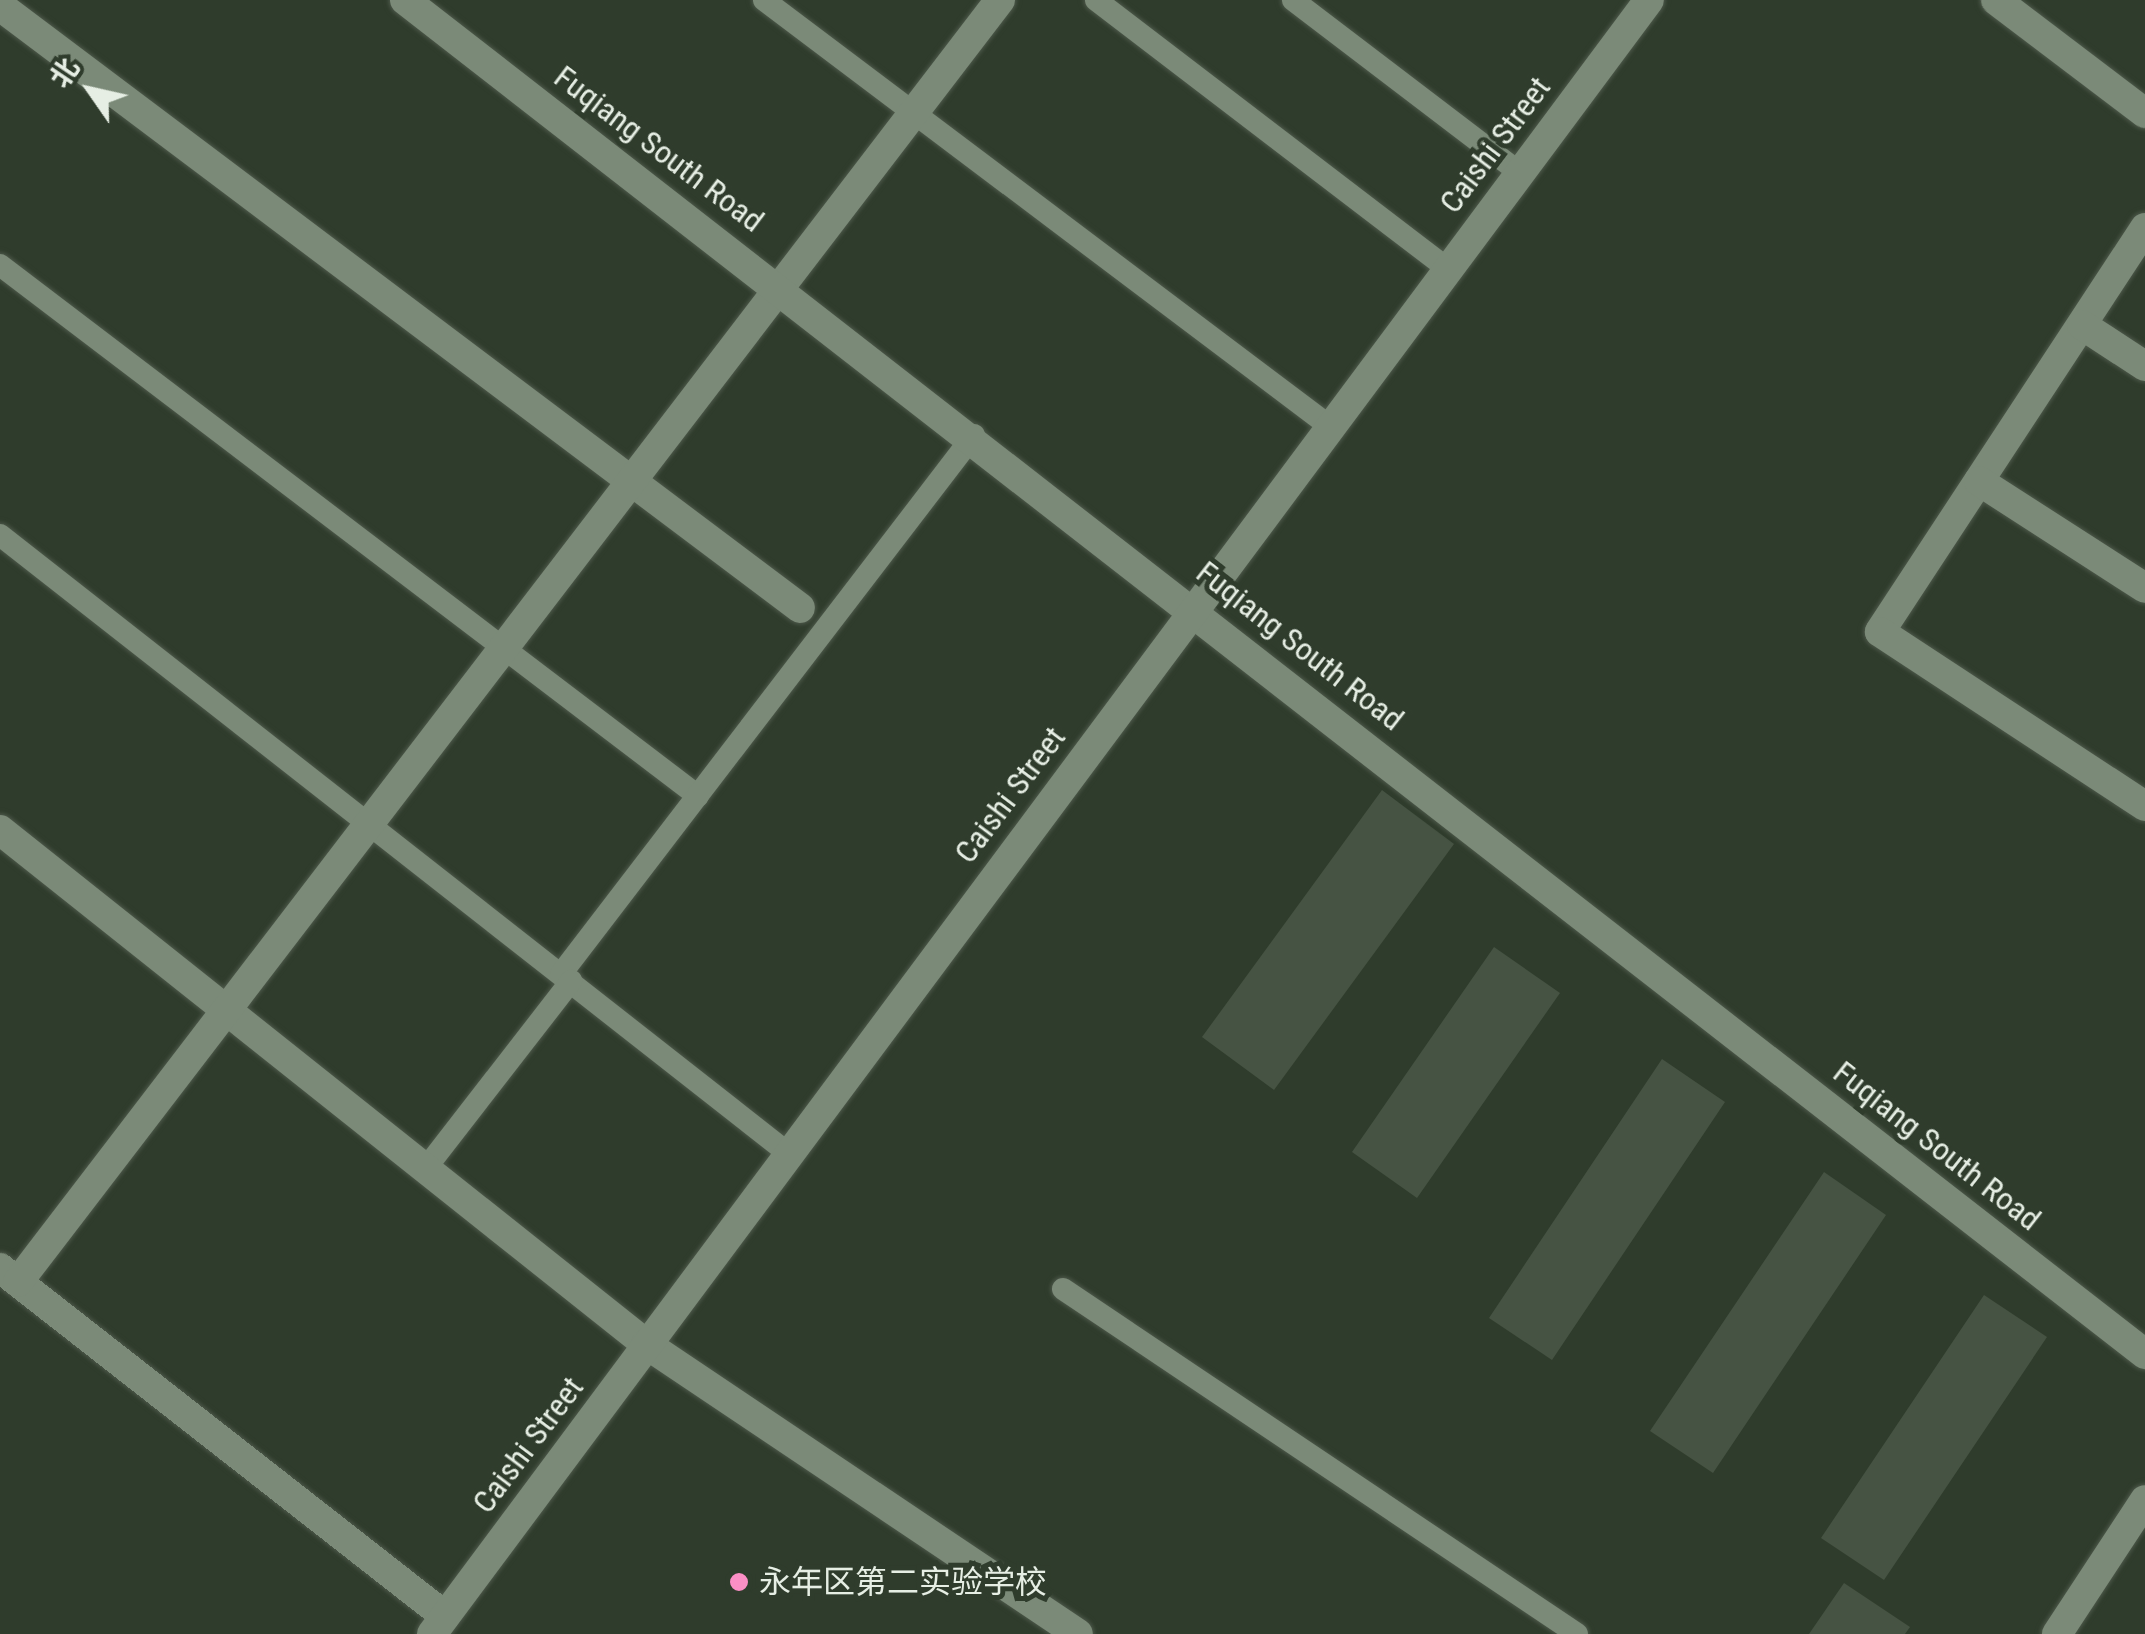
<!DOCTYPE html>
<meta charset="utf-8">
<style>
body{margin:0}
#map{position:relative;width:2145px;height:1634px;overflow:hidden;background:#2f3c2c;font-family:"Roboto Condensed","Noto Sans SC",sans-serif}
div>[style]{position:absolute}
.building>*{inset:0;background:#465343}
.roads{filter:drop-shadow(0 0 2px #4d584a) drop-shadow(0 0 2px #4d584a)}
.lane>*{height:22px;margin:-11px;padding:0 11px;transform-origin:11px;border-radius:11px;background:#7b8a78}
.street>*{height:30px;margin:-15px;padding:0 15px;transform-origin:15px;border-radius:15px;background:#7b8a78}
.secondary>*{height:30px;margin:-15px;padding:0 15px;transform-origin:15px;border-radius:15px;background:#7b8a78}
.dots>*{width:28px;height:28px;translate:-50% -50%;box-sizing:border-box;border:5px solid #2f3c2c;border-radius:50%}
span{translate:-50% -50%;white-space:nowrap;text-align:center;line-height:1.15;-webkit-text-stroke:10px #2f3c2c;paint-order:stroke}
.street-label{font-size:32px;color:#e6eee4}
.poi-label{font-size:32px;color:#e6eee4}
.left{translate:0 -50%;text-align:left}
.north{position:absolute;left:40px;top:40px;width:100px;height:100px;-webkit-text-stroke:8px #2f3c2c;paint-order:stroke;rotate:304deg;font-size:28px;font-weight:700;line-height:40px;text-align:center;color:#e6eee4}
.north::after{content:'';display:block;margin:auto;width:35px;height:45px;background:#e6eee4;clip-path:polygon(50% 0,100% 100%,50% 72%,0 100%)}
</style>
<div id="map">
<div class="building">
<i style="clip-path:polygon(1382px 790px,1454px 844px,1274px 1090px,1202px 1037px)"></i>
<i style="clip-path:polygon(1494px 947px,1560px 993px,1417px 1198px,1352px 1152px)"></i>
<i style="clip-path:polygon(1662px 1059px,1725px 1102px,1552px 1360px,1489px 1318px)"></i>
<i style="clip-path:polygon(1824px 1172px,1886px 1215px,1713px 1473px,1650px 1431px)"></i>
<i style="clip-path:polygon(1984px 1295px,2047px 1337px,1884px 1580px,1821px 1538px)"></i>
<i style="clip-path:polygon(1844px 1583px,1910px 1627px,1905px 1634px,1809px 1634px)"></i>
</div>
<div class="roads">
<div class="lane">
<i style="left:764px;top:0;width:706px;rotate:37deg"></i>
<i style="left:1096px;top:0;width:441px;rotate:37.4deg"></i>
<i style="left:1293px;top:0;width:284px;rotate:37.3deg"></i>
<i style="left:0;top:265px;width:877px;rotate:37.26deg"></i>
<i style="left:0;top:535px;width:1001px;rotate:38.11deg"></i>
<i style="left:561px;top:974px;width:679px;rotate:-52.54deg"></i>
<i style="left:426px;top:1168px;width:237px;rotate:-52.2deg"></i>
<i style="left:1063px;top:1289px;width:619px;rotate:33.87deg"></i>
</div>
<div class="street">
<i style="left:1996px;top:0;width:187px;rotate:37.2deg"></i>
<i style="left:0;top:6px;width:1001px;rotate:36.96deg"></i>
<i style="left:2145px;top:228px;width:483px;rotate:123.3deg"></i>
<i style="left:1880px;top:632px;width:317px;rotate:33.3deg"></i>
<i style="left:2082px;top:325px;width:75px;rotate:33.1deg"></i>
<i style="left:1979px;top:481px;width:197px;rotate:32.8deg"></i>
<i style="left:0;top:830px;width:826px;rotate:38.51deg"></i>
<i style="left:646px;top:1344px;width:520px;rotate:33.87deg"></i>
<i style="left:0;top:1268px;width:565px;rotate:38.03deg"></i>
<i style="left:18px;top:1282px;width:1615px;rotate:-52.55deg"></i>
</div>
<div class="secondary">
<i style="left:405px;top:0;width:2205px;rotate:37.89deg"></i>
<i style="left:432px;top:1634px;width:2037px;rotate:-53.32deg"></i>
<i style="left:2057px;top:1634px;width:160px;rotate:-56.7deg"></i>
</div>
</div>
<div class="dots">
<i style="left:739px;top:1582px;background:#fb8fc5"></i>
</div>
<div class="street-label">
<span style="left:1495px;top:145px;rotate:-53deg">Caishi Street</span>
<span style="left:659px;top:149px;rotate:37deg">Fuqiang South Road</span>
<span style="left:1300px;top:646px;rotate:38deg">Fuqiang South Road</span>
<span style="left:1010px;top:795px;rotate:-53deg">Caishi Street</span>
<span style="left:1937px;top:1146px;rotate:38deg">Fuqiang South Road</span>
<span style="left:528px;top:1445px;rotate:-53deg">Caishi Street</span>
</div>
<div class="poi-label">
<span class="left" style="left:759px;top:1582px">永年区第二实验学校</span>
</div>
<div class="north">北</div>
</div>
